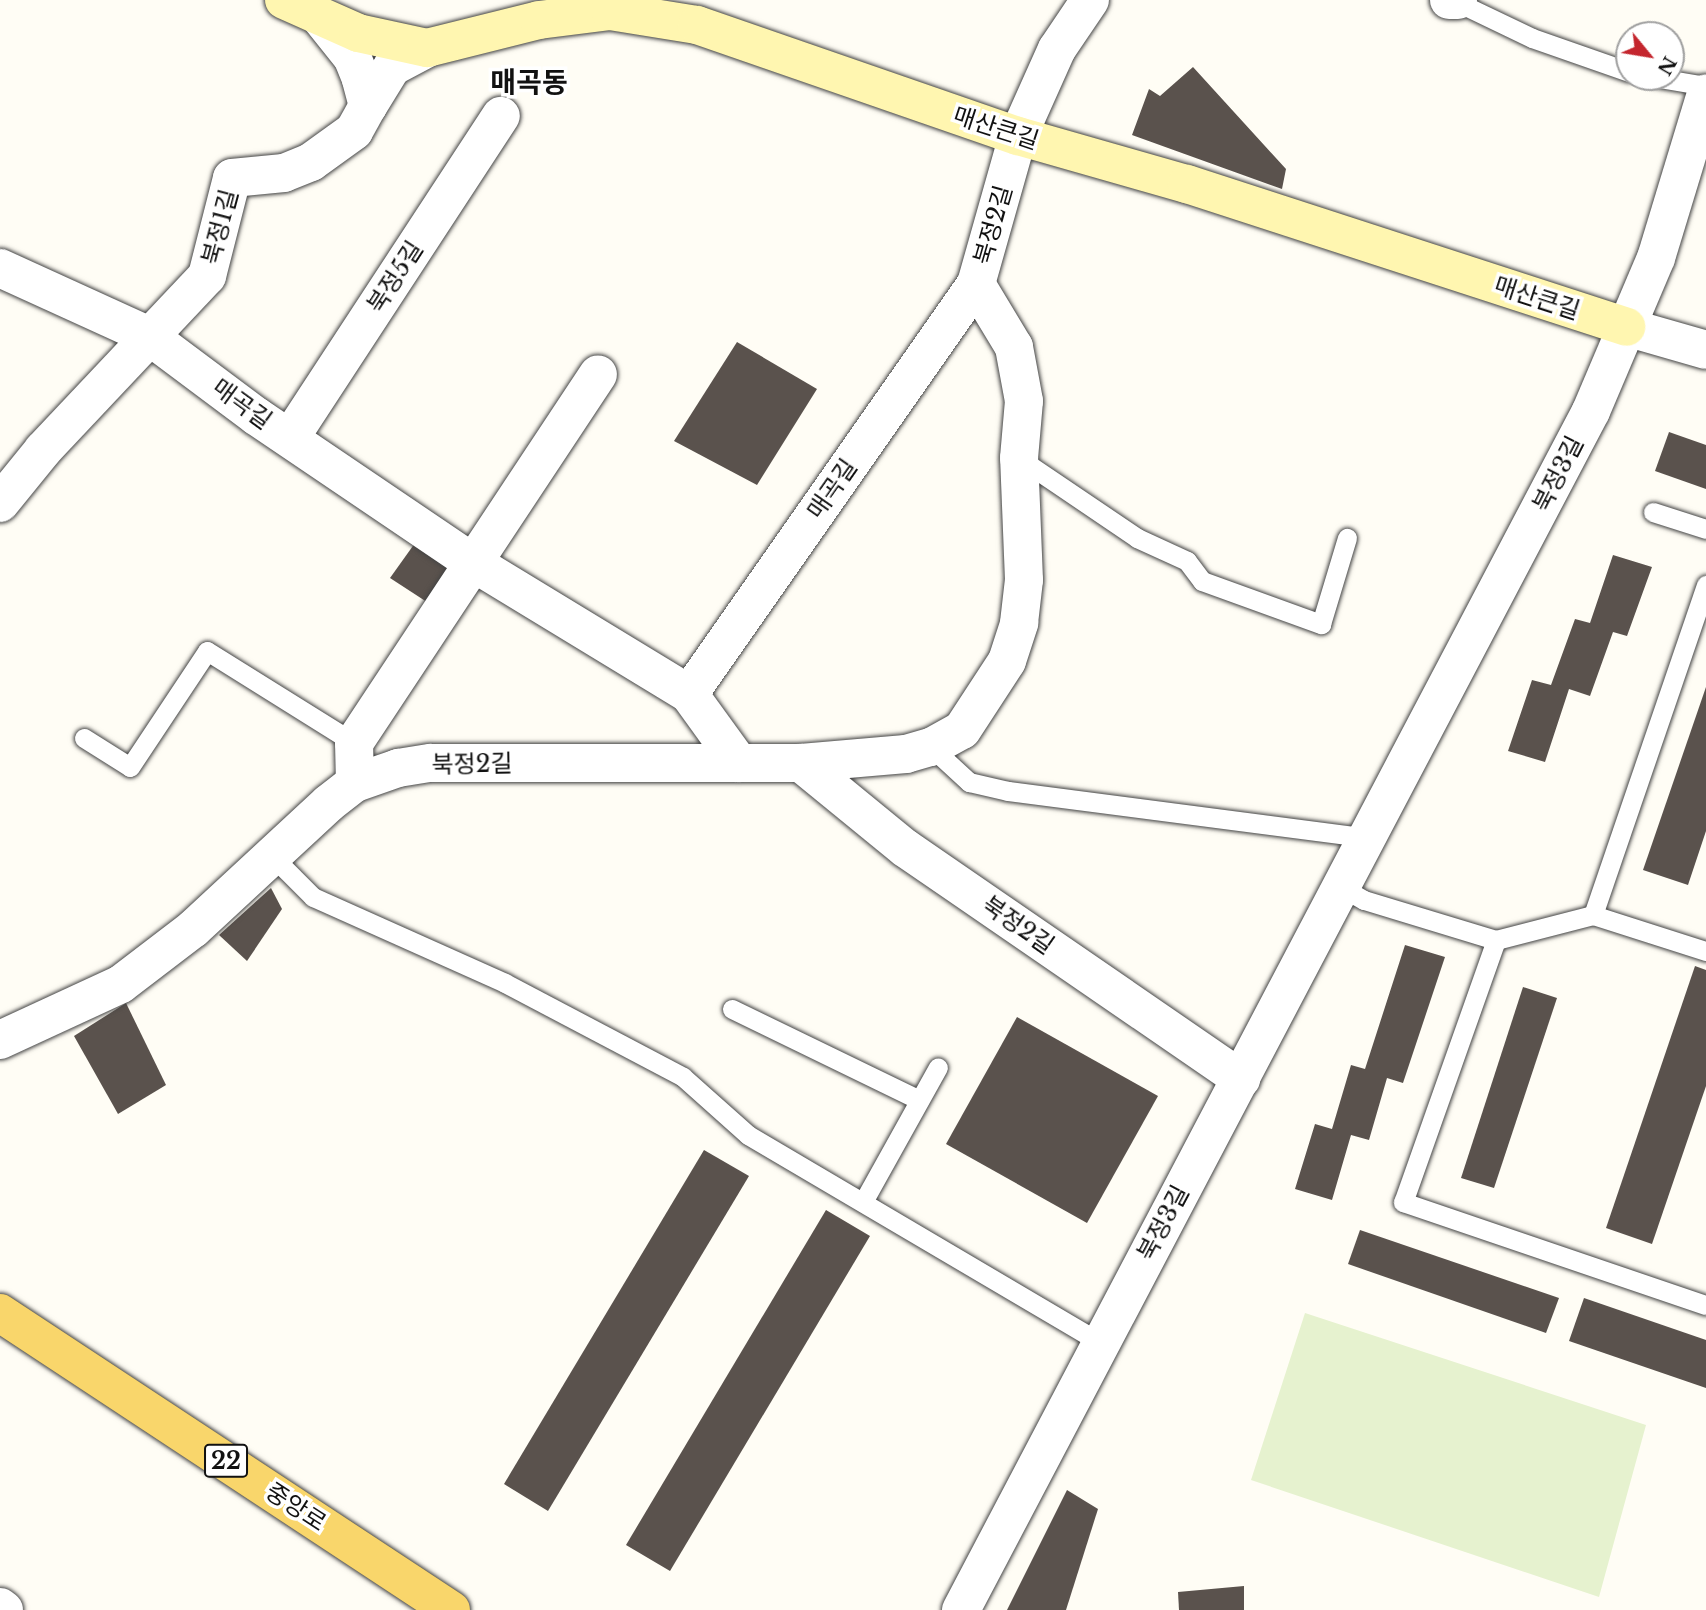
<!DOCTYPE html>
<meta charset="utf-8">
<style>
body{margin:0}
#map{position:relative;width:1706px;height:1610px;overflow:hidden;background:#fffdf5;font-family:"Libre Baskerville","Noto Sans KR",serif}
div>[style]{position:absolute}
.pitch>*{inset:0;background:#e6f2cf}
.building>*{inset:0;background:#5a524d}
.roads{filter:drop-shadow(0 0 2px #444) drop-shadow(0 0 2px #444)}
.lane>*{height:19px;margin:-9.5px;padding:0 9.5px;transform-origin:9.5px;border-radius:9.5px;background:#fff}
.street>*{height:38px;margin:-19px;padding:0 19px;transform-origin:19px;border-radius:19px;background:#fff}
.secondary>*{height:38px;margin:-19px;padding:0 19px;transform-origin:19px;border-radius:19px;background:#fff6b0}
.primary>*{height:38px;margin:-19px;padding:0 19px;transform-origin:19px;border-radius:19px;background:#f9d66b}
span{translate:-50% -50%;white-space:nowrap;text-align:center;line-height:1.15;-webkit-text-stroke:7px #fff;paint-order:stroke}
.shield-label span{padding:2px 5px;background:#fff;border:2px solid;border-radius:5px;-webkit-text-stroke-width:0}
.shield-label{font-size:23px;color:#111;font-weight:700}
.street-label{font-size:24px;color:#111}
.quarter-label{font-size:28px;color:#111;font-weight:700}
.north{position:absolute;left:1615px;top:21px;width:70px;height:70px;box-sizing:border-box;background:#fff;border:2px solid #a0a0a0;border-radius:50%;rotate:120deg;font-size:19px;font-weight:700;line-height:28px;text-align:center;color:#111}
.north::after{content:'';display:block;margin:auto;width:24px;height:32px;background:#c4262e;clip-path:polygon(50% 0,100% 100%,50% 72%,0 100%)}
</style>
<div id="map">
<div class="pitch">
<i style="clip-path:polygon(1305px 1313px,1646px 1425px,1599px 1597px,1251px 1480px)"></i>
</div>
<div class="building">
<i style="clip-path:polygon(1193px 67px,1286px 169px,1282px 189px,1132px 135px,1149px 89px,1160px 96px)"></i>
<i style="clip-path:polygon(737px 342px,817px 389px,757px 485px,674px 441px)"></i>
<i style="clip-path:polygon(1669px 432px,1706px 445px,1706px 489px,1655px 471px)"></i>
<i style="clip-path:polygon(420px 536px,462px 565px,433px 606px,390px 578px)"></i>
<i style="clip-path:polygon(1613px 555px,1652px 567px,1627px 636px,1613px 632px,1590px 696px,1569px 689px,1545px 762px,1508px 751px,1532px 680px,1551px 685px,1575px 619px,1590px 623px)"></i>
<i style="clip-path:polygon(1706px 687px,1706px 831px,1688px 885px,1643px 870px)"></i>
<i style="clip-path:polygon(271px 888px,282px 909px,247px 961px,219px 935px)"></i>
<i style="clip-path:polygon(1405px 945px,1445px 957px,1403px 1083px,1387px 1078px,1369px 1140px,1351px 1135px,1332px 1200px,1295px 1189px,1315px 1124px,1332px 1129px,1351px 1065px,1365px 1069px)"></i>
<i style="clip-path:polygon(1695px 966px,1706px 970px,1706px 1086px,1652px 1244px,1606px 1228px)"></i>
<i style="clip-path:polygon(1523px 987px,1557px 998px,1494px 1188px,1461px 1178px)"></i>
<i style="clip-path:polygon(126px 1003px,166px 1085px,118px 1114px,74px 1036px)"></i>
<i style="clip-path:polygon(1017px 1017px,1158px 1096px,1087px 1223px,946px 1144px)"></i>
<i style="clip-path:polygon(704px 1150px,749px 1176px,548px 1511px,504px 1484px)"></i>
<i style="clip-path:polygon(826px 1210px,870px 1236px,670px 1571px,626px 1545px)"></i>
<i style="clip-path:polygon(1360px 1230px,1559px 1298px,1546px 1333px,1348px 1264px)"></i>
<i style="clip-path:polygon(1584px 1298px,1706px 1340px,1706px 1388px,1569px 1341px)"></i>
<i style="clip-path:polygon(1067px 1490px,1098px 1509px,1066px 1610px,1007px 1610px)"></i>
<i style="clip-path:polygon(1244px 1586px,1244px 1610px,1179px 1610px,1178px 1592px)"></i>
</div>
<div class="roads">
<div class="lane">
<i style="left:1457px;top:2px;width:83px;rotate:25.6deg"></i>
<i style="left:1532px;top:38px;width:103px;rotate:19.3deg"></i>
<i style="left:1653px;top:77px;width:54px;rotate:9.6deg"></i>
<i style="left:1019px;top:458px;width:143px;rotate:34.1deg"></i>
<i style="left:1137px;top:538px;width:55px;rotate:24.7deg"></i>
<i style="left:1187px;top:561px;width:25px;rotate:53deg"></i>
<i style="left:1202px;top:581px;width:127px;rotate:19.9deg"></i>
<i style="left:1321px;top:624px;width:90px;rotate:-73.2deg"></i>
<i style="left:1653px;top:512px;width:56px;rotate:17.8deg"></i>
<i style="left:84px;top:738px;width:54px;rotate:32.2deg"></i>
<i style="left:130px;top:767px;width:139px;rotate:-56.4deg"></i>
<i style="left:207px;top:651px;width:173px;rotate:32deg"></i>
<i style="left:931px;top:747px;width:52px;rotate:42.6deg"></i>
<i style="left:969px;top:782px;width:40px;rotate:13deg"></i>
<i style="left:1008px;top:791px;width:364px;rotate:7.4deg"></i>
<i style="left:274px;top:858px;width:55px;rotate:45deg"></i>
<i style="left:313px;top:897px;width:210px;rotate:24.1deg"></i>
<i style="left:505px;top:983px;width:201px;rotate:27.8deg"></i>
<i style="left:683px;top:1077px;width:87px;rotate:41.7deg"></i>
<i style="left:748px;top:1135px;width:407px;rotate:30.5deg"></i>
<i style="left:1343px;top:888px;width:24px;rotate:30deg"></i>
<i style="left:1364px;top:900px;width:138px;rotate:16.9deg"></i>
<i style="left:1496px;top:940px;width:100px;rotate:-14.5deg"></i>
<i style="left:1593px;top:915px;width:119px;rotate:17.7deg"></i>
<i style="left:1593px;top:915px;width:349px;rotate:-71.1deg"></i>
<i style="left:1496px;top:940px;width:278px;rotate:109.5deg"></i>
<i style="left:1403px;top:1202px;width:320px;rotate:18.8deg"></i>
<i style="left:732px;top:1009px;width:208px;rotate:25.9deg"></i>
<i style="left:863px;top:1202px;width:154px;rotate:-60.9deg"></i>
</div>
<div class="street">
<i style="left:1449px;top:0;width:9px"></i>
<i style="left:368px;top:106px;width:46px;rotate:-58.4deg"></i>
<i style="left:392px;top:67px;width:40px;rotate:-28deg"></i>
<i style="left:0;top:268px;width:164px;rotate:24.5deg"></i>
<i style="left:149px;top:336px;width:134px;rotate:36.8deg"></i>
<i style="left:256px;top:416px;width:261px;rotate:34.1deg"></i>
<i style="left:472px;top:562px;width:254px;rotate:31.3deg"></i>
<i style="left:689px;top:694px;width:85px;rotate:54.1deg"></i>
<i style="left:1626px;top:327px;width:83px;rotate:16deg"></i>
<i style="left:290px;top:438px;width:385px;rotate:-56.8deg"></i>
<i style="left:0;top:503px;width:68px;rotate:-50.9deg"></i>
<i style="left:43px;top:450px;width:239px;rotate:-46.7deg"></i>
<i style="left:207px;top:276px;width:101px;rotate:-75.7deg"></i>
<i style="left:232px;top:178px;width:52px;rotate:-5.5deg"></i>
<i style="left:284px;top:173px;width:29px;rotate:-22deg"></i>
<i style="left:311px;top:162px;width:53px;rotate:-35.8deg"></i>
<i style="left:354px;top:131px;width:29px;rotate:-61deg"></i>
<i style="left:368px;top:106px;width:28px;rotate:-105deg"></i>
<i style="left:361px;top:79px;width:24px;rotate:-112deg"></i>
<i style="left:352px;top:57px;width:53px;rotate:-128.8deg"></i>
<i style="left:689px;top:694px;width:500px;rotate:-55.01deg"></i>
<i style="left:801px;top:763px;width:105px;rotate:-4.9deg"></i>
<i style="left:906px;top:754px;width:26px;rotate:-16deg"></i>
<i style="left:931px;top:747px;width:35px;rotate:-29deg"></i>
<i style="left:962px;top:730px;width:82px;rotate:-56.9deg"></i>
<i style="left:1007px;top:661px;width:40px;rotate:-72deg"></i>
<i style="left:1019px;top:623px;width:43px;rotate:-83.4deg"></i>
<i style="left:1024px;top:580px;width:122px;rotate:-92.3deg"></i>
<i style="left:1019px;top:458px;width:57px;rotate:-85deg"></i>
<i style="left:1024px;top:401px;width:55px;rotate:-100.5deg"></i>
<i style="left:1014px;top:347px;width:74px;rotate:-121.1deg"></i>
<i style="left:976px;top:284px;width:154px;rotate:-74.2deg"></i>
<i style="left:1018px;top:136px;width:95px;rotate:-65.9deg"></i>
<i style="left:1057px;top:49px;width:59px;rotate:-56deg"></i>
<i style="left:355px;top:783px;width:40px;rotate:-91.4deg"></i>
<i style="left:354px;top:743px;width:442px;rotate:-56.5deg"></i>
<i style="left:0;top:1040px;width:133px;rotate:-24.8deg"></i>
<i style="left:121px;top:984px;width:91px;rotate:-37.4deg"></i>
<i style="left:193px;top:929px;width:185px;rotate:-42.8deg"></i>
<i style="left:329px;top:803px;width:33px;rotate:-38deg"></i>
<i style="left:355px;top:783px;width:46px;rotate:-19.2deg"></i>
<i style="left:398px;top:768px;width:33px;rotate:-9deg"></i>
<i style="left:431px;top:763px;width:370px"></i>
<i style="left:801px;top:763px;width:134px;rotate:39.3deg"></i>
<i style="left:905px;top:848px;width:408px;rotate:34.5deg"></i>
<i style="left:0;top:1607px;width:5px;rotate:37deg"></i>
<i style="left:961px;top:1610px;width:1354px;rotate:-62.28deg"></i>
<i style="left:1591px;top:411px;width:166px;rotate:-67deg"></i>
<i style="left:1656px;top:258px;width:172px;rotate:-73.1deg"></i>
</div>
<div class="secondary">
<i style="left:284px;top:0;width:81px;rotate:24deg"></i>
<i style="left:358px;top:33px;width:71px;rotate:12.3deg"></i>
<i style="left:427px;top:48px;width:115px;rotate:-14deg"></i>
<i style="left:539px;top:20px;width:72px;rotate:-7.2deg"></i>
<i style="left:610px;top:11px;width:88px;rotate:9.1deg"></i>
<i style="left:697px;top:25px;width:340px;rotate:19.1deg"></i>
<i style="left:1018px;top:136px;width:176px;rotate:15.9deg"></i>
<i style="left:1187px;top:184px;width:462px;rotate:18deg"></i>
</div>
<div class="primary">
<i style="left:0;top:1313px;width:540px;rotate:33.37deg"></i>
</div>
</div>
<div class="shield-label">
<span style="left:226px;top:1461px">22</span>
</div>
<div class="street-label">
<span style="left:996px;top:128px;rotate:18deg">매산큰길</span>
<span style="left:993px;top:225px;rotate:-74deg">북정2길</span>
<span style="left:220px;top:227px;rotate:-75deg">북정1길</span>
<span style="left:395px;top:277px;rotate:-57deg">북정5길</span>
<span style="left:1537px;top:298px;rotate:18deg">매산큰길</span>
<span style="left:242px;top:404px;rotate:36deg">매곡길</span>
<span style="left:1558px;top:474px;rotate:-63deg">북정3길</span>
<span style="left:832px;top:489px;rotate:-55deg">매곡길</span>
<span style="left:472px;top:764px;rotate:-1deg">북정2길</span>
<span style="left:1018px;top:925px;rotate:35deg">북정2길</span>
<span style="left:1163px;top:1223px;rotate:-62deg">북정3길</span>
<span style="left:296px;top:1507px;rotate:33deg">중앙로</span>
</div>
<div class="quarter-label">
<span style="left:529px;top:83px">매곡동</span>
</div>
<div class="north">N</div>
</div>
